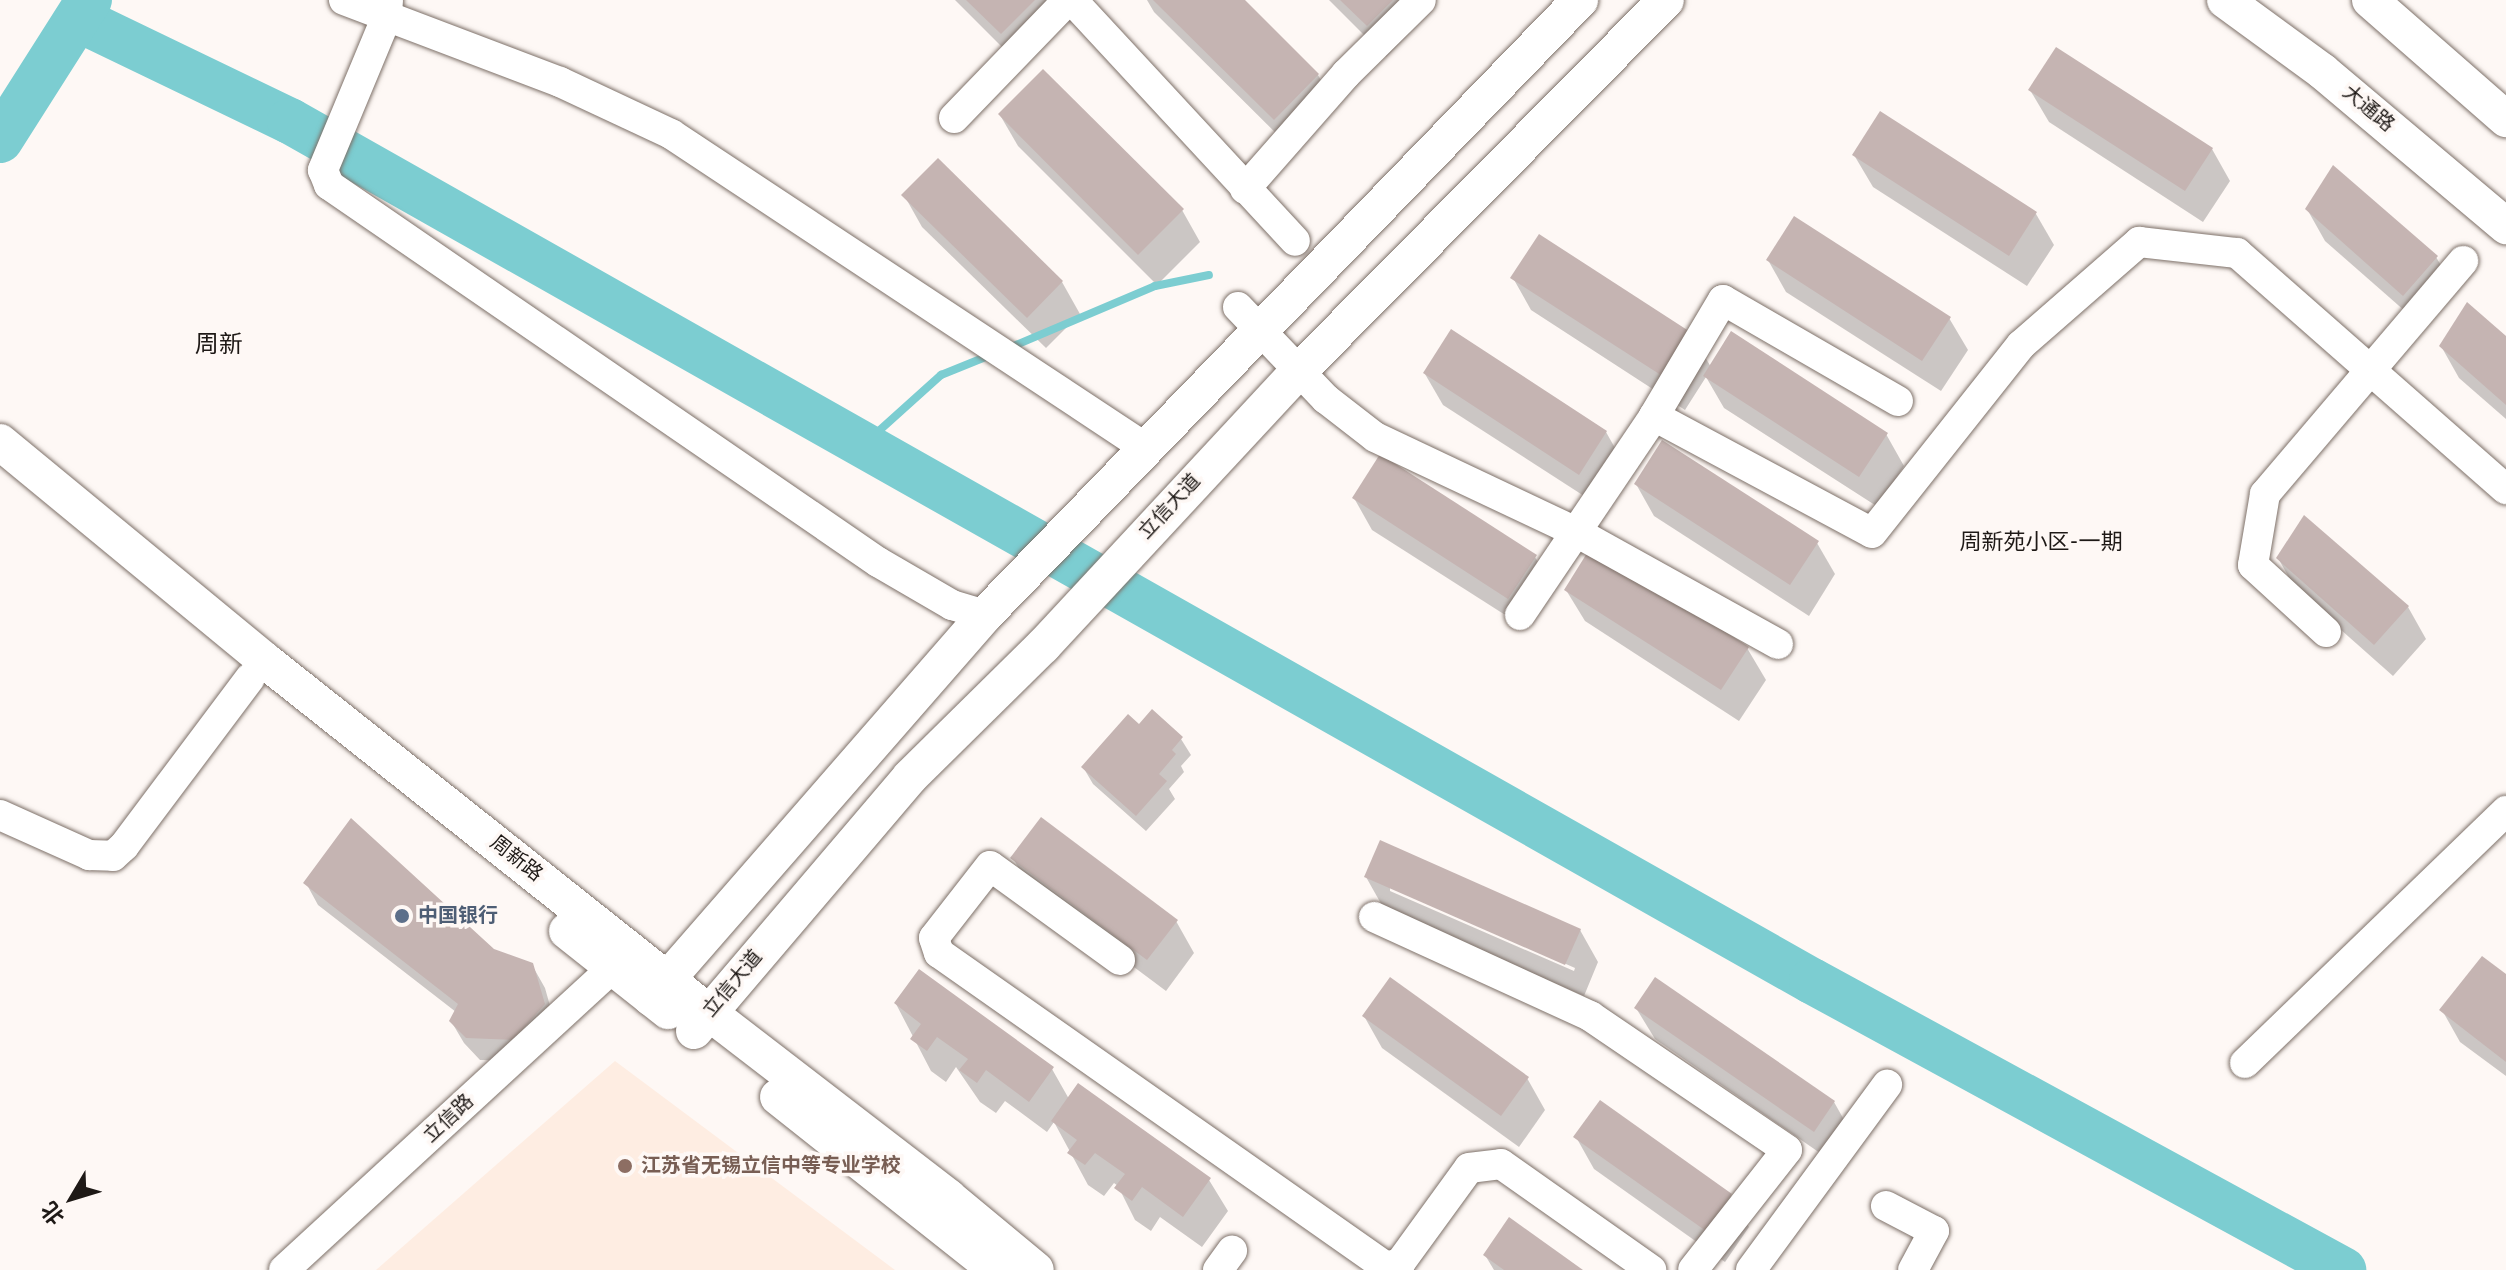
<!DOCTYPE html>
<meta charset="utf-8">
<style>
body{margin:0}
#map{position:relative;width:2506px;height:1270px;overflow:hidden;background:#fef8f5;font-family:"Varela Round","Noto Sans SC",sans-serif}
div>[style]{position:absolute}
.built>*{inset:0;background:#feede2}
.shadow>*{inset:0;background:#0003}
.stream>*{height:8px;margin:-4px;padding:0 4px;transform-origin:4px;border-radius:4px;background:#7ccdd1}
.river>*{height:46px;margin:-23px;padding:0 23px;transform-origin:23px;border-radius:23px;background:#7ccdd1}
.building>*{inset:0;background:#c5b4b2}
.roads{filter:drop-shadow(0 0 2px #7d7068) drop-shadow(0 0 2px #7d7068)}
.minor>*{height:30px;margin:-15px;padding:0 15px;transform-origin:15px;border-radius:15px;background:#fff}
.tertiary>*{height:36px;margin:-18px;padding:0 18px;transform-origin:18px;border-radius:18px;background:#fff}
.dots>*{width:22px;height:22px;translate:-50% -50%;box-sizing:border-box;border:4px solid #fef8f5;border-radius:50%}
span{translate:-50% -50%;white-space:nowrap;text-align:center;line-height:1.15;-webkit-text-stroke:7px #fef8f5;paint-order:stroke}
.street-label{font-size:20px;color:#1e1916}
.service-label{font-size:20px;color:#4e5e75;font-weight:700}
.left{translate:0 -50%;text-align:left}
.education-label{font-size:20px;color:#785e54;font-weight:700}
.neighbourhood-label{font-size:22px;color:#1e1916}
.quarter-label{font-size:24px;color:#1e1916}
.north{position:absolute;left:32px;top:1158px;width:80px;height:80px;-webkit-text-stroke:6px #fef8f5;paint-order:stroke;rotate:232deg;font-size:22px;font-weight:700;line-height:32px;text-align:center;color:#1e1916}
.north::after{content:'';display:block;margin:auto;width:28px;height:36px;background:#1e1916;clip-path:polygon(50% 0,100% 100%,50% 72%,0 100%)}
</style>
<div id="map">
<div class="built">
<i style="clip-path:polygon(615px 1061px,895px 1270px,376px 1270px)"></i>
</div>
<div class="shadow">
<i style="clip-path:polygon(955px 0,1051px 0,1020px 65px)"></i>
<i style="clip-path:polygon(1147px 0,1242px 0,1318px 75px,1336px 107px,1293px 150px,1154px 12px)"></i>
<i style="clip-path:polygon(1329px 0,1421px 0,1429px 13px,1386px 57px)"></i>
<i style="clip-path:polygon(2030px 90px,2212px 149px,2230px 181px,2203px 222px,2049px 122px)"></i>
<i style="clip-path:polygon(1000px 115px,1182px 210px,1200px 242px,1157px 285px,1018px 146px)"></i>
<i style="clip-path:polygon(1854px 155px,2036px 214px,2054px 245px,2027px 286px,1873px 187px)"></i>
<i style="clip-path:polygon(904px 195px,1062px 282px,1080px 314px,1046px 348px,922px 227px)"></i>
<i style="clip-path:polygon(2307px 209px,2436px 257px,2455px 289px,2422px 326px,2325px 241px)"></i>
<i style="clip-path:polygon(1768px 260px,1949px 318px,1968px 350px,1941px 391px,1786px 292px)"></i>
<i style="clip-path:polygon(1513px 278px,1693px 337px,1711px 367px,1886px 434px,1904px 466px,1878px 507px,1724px 408px,1706px 377px,1685px 410px,1531px 310px)"></i>
<i style="clip-path:polygon(2506px 339px,2506px 419px,2459px 378px,2441px 346px)"></i>
<i style="clip-path:polygon(1425px 374px,1606px 432px,1624px 464px,1598px 505px,1443px 405px)"></i>
<i style="clip-path:polygon(1636px 484px,1817px 543px,1835px 574px,1809px 616px,1654px 516px)"></i>
<i style="clip-path:polygon(1354px 498px,1535px 557px,1553px 588px,1527px 629px,1372px 530px)"></i>
<i style="clip-path:polygon(2278px 558px,2408px 607px,2426px 639px,2393px 676px,2296px 590px)"></i>
<i style="clip-path:polygon(1566px 590px,1747px 648px,1766px 680px,1739px 721px,1585px 621px)"></i>
<i style="clip-path:polygon(1139px 726px,1181px 739px,1191px 755px,1181px 766px,1184px 772px,1169px 789px,1175px 799px,1146px 831px,1093px 784px,1083px 767px)"></i>
<i style="clip-path:polygon(1013px 858px,1176px 921px,1194px 953px,1166px 991px,1031px 890px)"></i>
<i style="clip-path:polygon(evenodd,1366px 877px,1580px 930px,1598px 962px,1584px 996px,1384px 909px,1366px 877px,1390px 886px,1575px 968px,1574px 971px,1390px 891px,1390px 886px)"></i>
<i style="clip-path:polygon(306px 883px,532px 965px,545px 988px,556px 1027px,526px 1061px,480px 1060px,464px 1043px,451px 1021px,456px 1012px,318px 905px)"></i>
<i style="clip-path:polygon(2506px 977px,2506px 1076px,2460px 1042px,2442px 1010px)"></i>
<i style="clip-path:polygon(896px 1004px,1052px 1069px,1069px 1099px,1209px 1180px,1228px 1211px,1202px 1247px,1160px 1217px,1151px 1231px,1135px 1220px,1118px 1186px,1114px 1183px,1104px 1196px,1088px 1185px,1054px 1122px,1047px 1132px,1005px 1101px,996px 1113px,980px 1102px,956px 1067px,946px 1082px,931px 1071px)"></i>
<i style="clip-path:polygon(1636px 1008px,1834px 1102px,1852px 1134px,1833px 1162px,1655px 1039px)"></i>
<i style="clip-path:polygon(1364px 1016px,1527px 1078px,1545px 1110px,1519px 1147px,1382px 1048px)"></i>
<i style="clip-path:polygon(1576px 1137px,1731px 1195px,1749px 1227px,1725px 1262px,1594px 1169px)"></i>
<i style="clip-path:polygon(1485px 1255px,1580px 1270px,1494px 1270px)"></i>
</div>
<div class="stream">
<i style="left:1009px;top:348px;width:159px;rotate:-23deg"></i>
<i style="left:1155px;top:286px;width:55px;rotate:-11.5deg"></i>
<i style="left:861px;top:447px;width:108px;rotate:-42deg"></i>
<i style="left:941px;top:375px;width:56px;rotate:-22deg"></i>
</div>
<div class="river">
<i style="left:78px;top:19px;width:235px;rotate:25.7deg"></i>
<i style="left:290px;top:121px;width:1748px;rotate:29.47deg"></i>
<i style="left:1812px;top:981px;width:605px;rotate:28.56deg"></i>
<i style="left:0;top:140px;width:166px;rotate:-57.6deg"></i>
</div>
<div class="building">
<i style="clip-path:polygon(966px 0,1035px 0,1001px 34px)"></i>
<i style="clip-path:polygon(1153px 0,1245px 0,1319px 74px,1274px 120px)"></i>
<i style="clip-path:polygon(1340px 0,1393px 0,1367px 26px)"></i>
<i style="clip-path:polygon(2056px 47px,2213px 148px,2185px 191px,2028px 90px)"></i>
<i style="clip-path:polygon(1043px 69px,1184px 209px,1138px 255px,998px 114px)"></i>
<i style="clip-path:polygon(1880px 111px,2037px 212px,2009px 256px,1852px 155px)"></i>
<i style="clip-path:polygon(938px 158px,1063px 281px,1027px 318px,901px 195px)"></i>
<i style="clip-path:polygon(2333px 165px,2438px 256px,2403px 296px,2305px 209px)"></i>
<i style="clip-path:polygon(1794px 216px,1951px 317px,1922px 361px,1766px 260px)"></i>
<i style="clip-path:polygon(1539px 234px,1695px 335px,1667px 379px,1510px 278px)"></i>
<i style="clip-path:polygon(2467px 302px,2506px 336px,2506px 405px,2439px 346px)"></i>
<i style="clip-path:polygon(1451px 329px,1607px 431px,1579px 475px,1423px 373px)"></i>
<i style="clip-path:polygon(1731px 331px,1888px 433px,1859px 477px,1703px 376px)"></i>
<i style="clip-path:polygon(1662px 440px,1819px 541px,1790px 585px,1634px 484px)"></i>
<i style="clip-path:polygon(1380px 454px,1537px 555px,1508px 599px,1352px 498px)"></i>
<i style="clip-path:polygon(2304px 515px,2409px 606px,2374px 645px,2276px 558px)"></i>
<i style="clip-path:polygon(1592px 545px,1749px 647px,1721px 690px,1564px 590px)"></i>
<i style="clip-path:polygon(1152px 709px,1183px 737px,1172px 750px,1176px 754px,1159px 774px,1167px 781px,1136px 816px,1081px 767px,1128px 714px,1139px 724px)"></i>
<i style="clip-path:polygon(1041px 817px,1178px 920px,1147px 960px,1010px 858px)"></i>
<i style="clip-path:polygon(351px 818px,494px 949px,533px 963px,545px 1004px,513px 1040px,466px 1038px,449px 1021px,458px 1004px,303px 883px)"></i>
<i style="clip-path:polygon(1380px 840px,1581px 929px,1565px 965px,1364px 877px)"></i>
<i style="clip-path:polygon(2482px 956px,2506px 974px,2506px 1062px,2439px 1010px)"></i>
<i style="clip-path:polygon(919px 969px,1054px 1067px,1029px 1102px,986px 1070px,977px 1083px,959px 1070px,968px 1059px,937px 1037px,927px 1051px,910px 1039px,921px 1024px,894px 1003px)"></i>
<i style="clip-path:polygon(1390px 977px,1529px 1077px,1501px 1116px,1362px 1016px)"></i>
<i style="clip-path:polygon(1655px 977px,1835px 1101px,1814px 1132px,1634px 1008px)"></i>
<i style="clip-path:polygon(1078px 1083px,1211px 1178px,1183px 1217px,1142px 1187px,1132px 1201px,1114px 1188px,1125px 1174px,1095px 1153px,1085px 1165px,1067px 1153px,1077px 1140px,1051px 1121px)"></i>
<i style="clip-path:polygon(1600px 1100px,1732px 1194px,1706px 1231px,1573px 1137px)"></i>
<i style="clip-path:polygon(1509px 1217px,1583px 1270px,1504px 1270px,1483px 1255px)"></i>
</div>
<div class="roads">
<div class="minor">
<i style="left:344px;top:0;width:231px;rotate:20.8deg"></i>
<i style="left:560px;top:82px;width:123px;rotate:25.1deg"></i>
<i style="left:671px;top:134px;width:567px;rotate:33.49deg"></i>
<i style="left:388px;top:0;width:16px;rotate:94deg"></i>
<i style="left:387px;top:16px;width:167px;rotate:112.6deg"></i>
<i style="left:323px;top:170px;width:16px;rotate:68deg"></i>
<i style="left:329px;top:185px;width:666px;rotate:34.48deg"></i>
<i style="left:878px;top:562px;width:86px;rotate:30.2deg"></i>
<i style="left:952px;top:605px;width:34px;rotate:17deg"></i>
<i style="left:1072px;top:0;width:328px;rotate:47.2deg"></i>
<i style="left:954px;top:118px;width:164px;rotate:-46deg"></i>
<i style="left:1245px;top:189px;width:153px;rotate:-48.7deg"></i>
<i style="left:1346px;top:74px;width:105px;rotate:-44.6deg"></i>
<i style="left:1238px;top:307px;width:127px;rotate:46.3deg"></i>
<i style="left:1326px;top:399px;width:62px;rotate:37.8deg"></i>
<i style="left:1375px;top:437px;width:222px;rotate:25.3deg"></i>
<i style="left:1576px;top:532px;width:231px;rotate:29deg"></i>
<i style="left:1654px;top:416px;width:135px;rotate:-59.3deg"></i>
<i style="left:1723px;top:300px;width:202px;rotate:30deg"></i>
<i style="left:1520px;top:615px;width:240px;rotate:-56deg"></i>
<i style="left:1654px;top:416px;width:247px;rotate:28.2deg"></i>
<i style="left:1872px;top:533px;width:240px;rotate:-51.6deg"></i>
<i style="left:2021px;top:345px;width:157px;rotate:-41.1deg"></i>
<i style="left:2139px;top:242px;width:99px;rotate:6.4deg"></i>
<i style="left:2237px;top:253px;width:358px;rotate:41.3deg"></i>
<i style="left:2326px;top:632px;width:99px;rotate:-137.5deg"></i>
<i style="left:2253px;top:565px;width:72px;rotate:-80.4deg"></i>
<i style="left:2265px;top:494px;width:306px;rotate:-49.6deg"></i>
<i style="left:0;top:815px;width:98px;rotate:24.2deg"></i>
<i style="left:89px;top:855px;width:24px;rotate:2deg"></i>
<i style="left:113px;top:856px;width:15px;rotate:-42deg"></i>
<i style="left:124px;top:846px;width:210px;rotate:-53.1deg"></i>
<i style="left:1374px;top:917px;width:238px;rotate:24.6deg"></i>
<i style="left:1590px;top:1016px;width:238px;rotate:34.2deg"></i>
<i style="left:1787px;top:1150px;width:152px;rotate:128.1deg"></i>
<i style="left:1120px;top:960px;width:160px;rotate:-144.1deg"></i>
<i style="left:990px;top:866px;width:91px;rotate:127.9deg"></i>
<i style="left:934px;top:938px;width:16px;rotate:72deg"></i>
<i style="left:939px;top:953px;width:546px;rotate:35.09deg"></i>
<i style="left:1386px;top:1267px;width:15px;rotate:-16deg"></i>
<i style="left:1400px;top:1263px;width:117px;rotate:-54deg"></i>
<i style="left:1469px;top:1168px;width:32px;rotate:-7deg"></i>
<i style="left:1501px;top:1164px;width:184px;rotate:35.2deg"></i>
<i style="left:2245px;top:1063px;width:363px;rotate:-44deg"></i>
<i style="left:1886px;top:1206px;width:54px;rotate:27.5deg"></i>
<i style="left:1934px;top:1231px;width:44px;rotate:118.3deg"></i>
<i style="left:284px;top:1270px;width:447px;rotate:-42.6deg"></i>
<i style="left:1218px;top:1270px;width:24px;rotate:-54deg"></i>
<i style="left:1751px;top:1270px;width:230px;rotate:-53.7deg"></i>
</div>
<div class="tertiary">
<i style="left:2225px;top:0;width:120px;rotate:36.2deg"></i>
<i style="left:2322px;top:71px;width:241px;rotate:40.1deg"></i>
<i style="left:2370px;top:0;width:181px;rotate:41.2deg"></i>
<i style="left:0;top:442px;width:341px;rotate:39.5deg"></i>
<i style="left:263px;top:659px;width:568px;rotate:38.42deg"></i>
<i style="left:708px;top:1012px;width:303px;rotate:37.6deg"></i>
<i style="left:948px;top:1197px;width:114px;rotate:39.7deg"></i>
<i style="left:567px;top:931px;width:129px;rotate:38.4deg"></i>
<i style="left:651px;top:998px;width:508px;rotate:-48.91deg"></i>
<i style="left:985px;top:615px;width:856px;rotate:-45.95deg"></i>
<i style="left:694px;top:1031px;width:333px;rotate:-49.6deg"></i>
<i style="left:910px;top:777px;width:187px;rotate:-44.6deg"></i>
<i style="left:1043px;top:646px;width:374px;rotate:-47.1deg"></i>
<i style="left:1298px;top:372px;width:523px;rotate:-45.31deg"></i>
<i style="left:778px;top:1097px;width:278px;rotate:38.4deg"></i>
</div>
</div>
<div class="dots">
<i style="left:402px;top:916px;background:#5c6f8a"></i>
<i style="left:625px;top:1166px;background:#8d6e63"></i>
</div>
<div class="street-label">
<span style="left:2368px;top:109px;rotate:40deg">大通路</span>
<span style="left:1170px;top:507px;rotate:-47deg">立信大道</span>
<span style="left:516px;top:859px;rotate:38deg">周新路</span>
<span style="left:733px;top:984px;rotate:-50deg">立信大道</span>
<span style="left:449px;top:1119px;rotate:-43deg">立信路</span>
</div>
<div class="service-label">
<span class="left" style="left:418px;top:916px">中国银行</span>
</div>
<div class="education-label">
<span class="left" style="left:641px;top:1166px">江苏省无锡立信中等专业学校</span>
</div>
<div class="neighbourhood-label">
<span style="left:2041px;top:543px">周新苑小区-一期</span>
</div>
<div class="quarter-label">
<span style="left:219px;top:345px">周新</span>
</div>
<div class="north">北</div>
</div>
